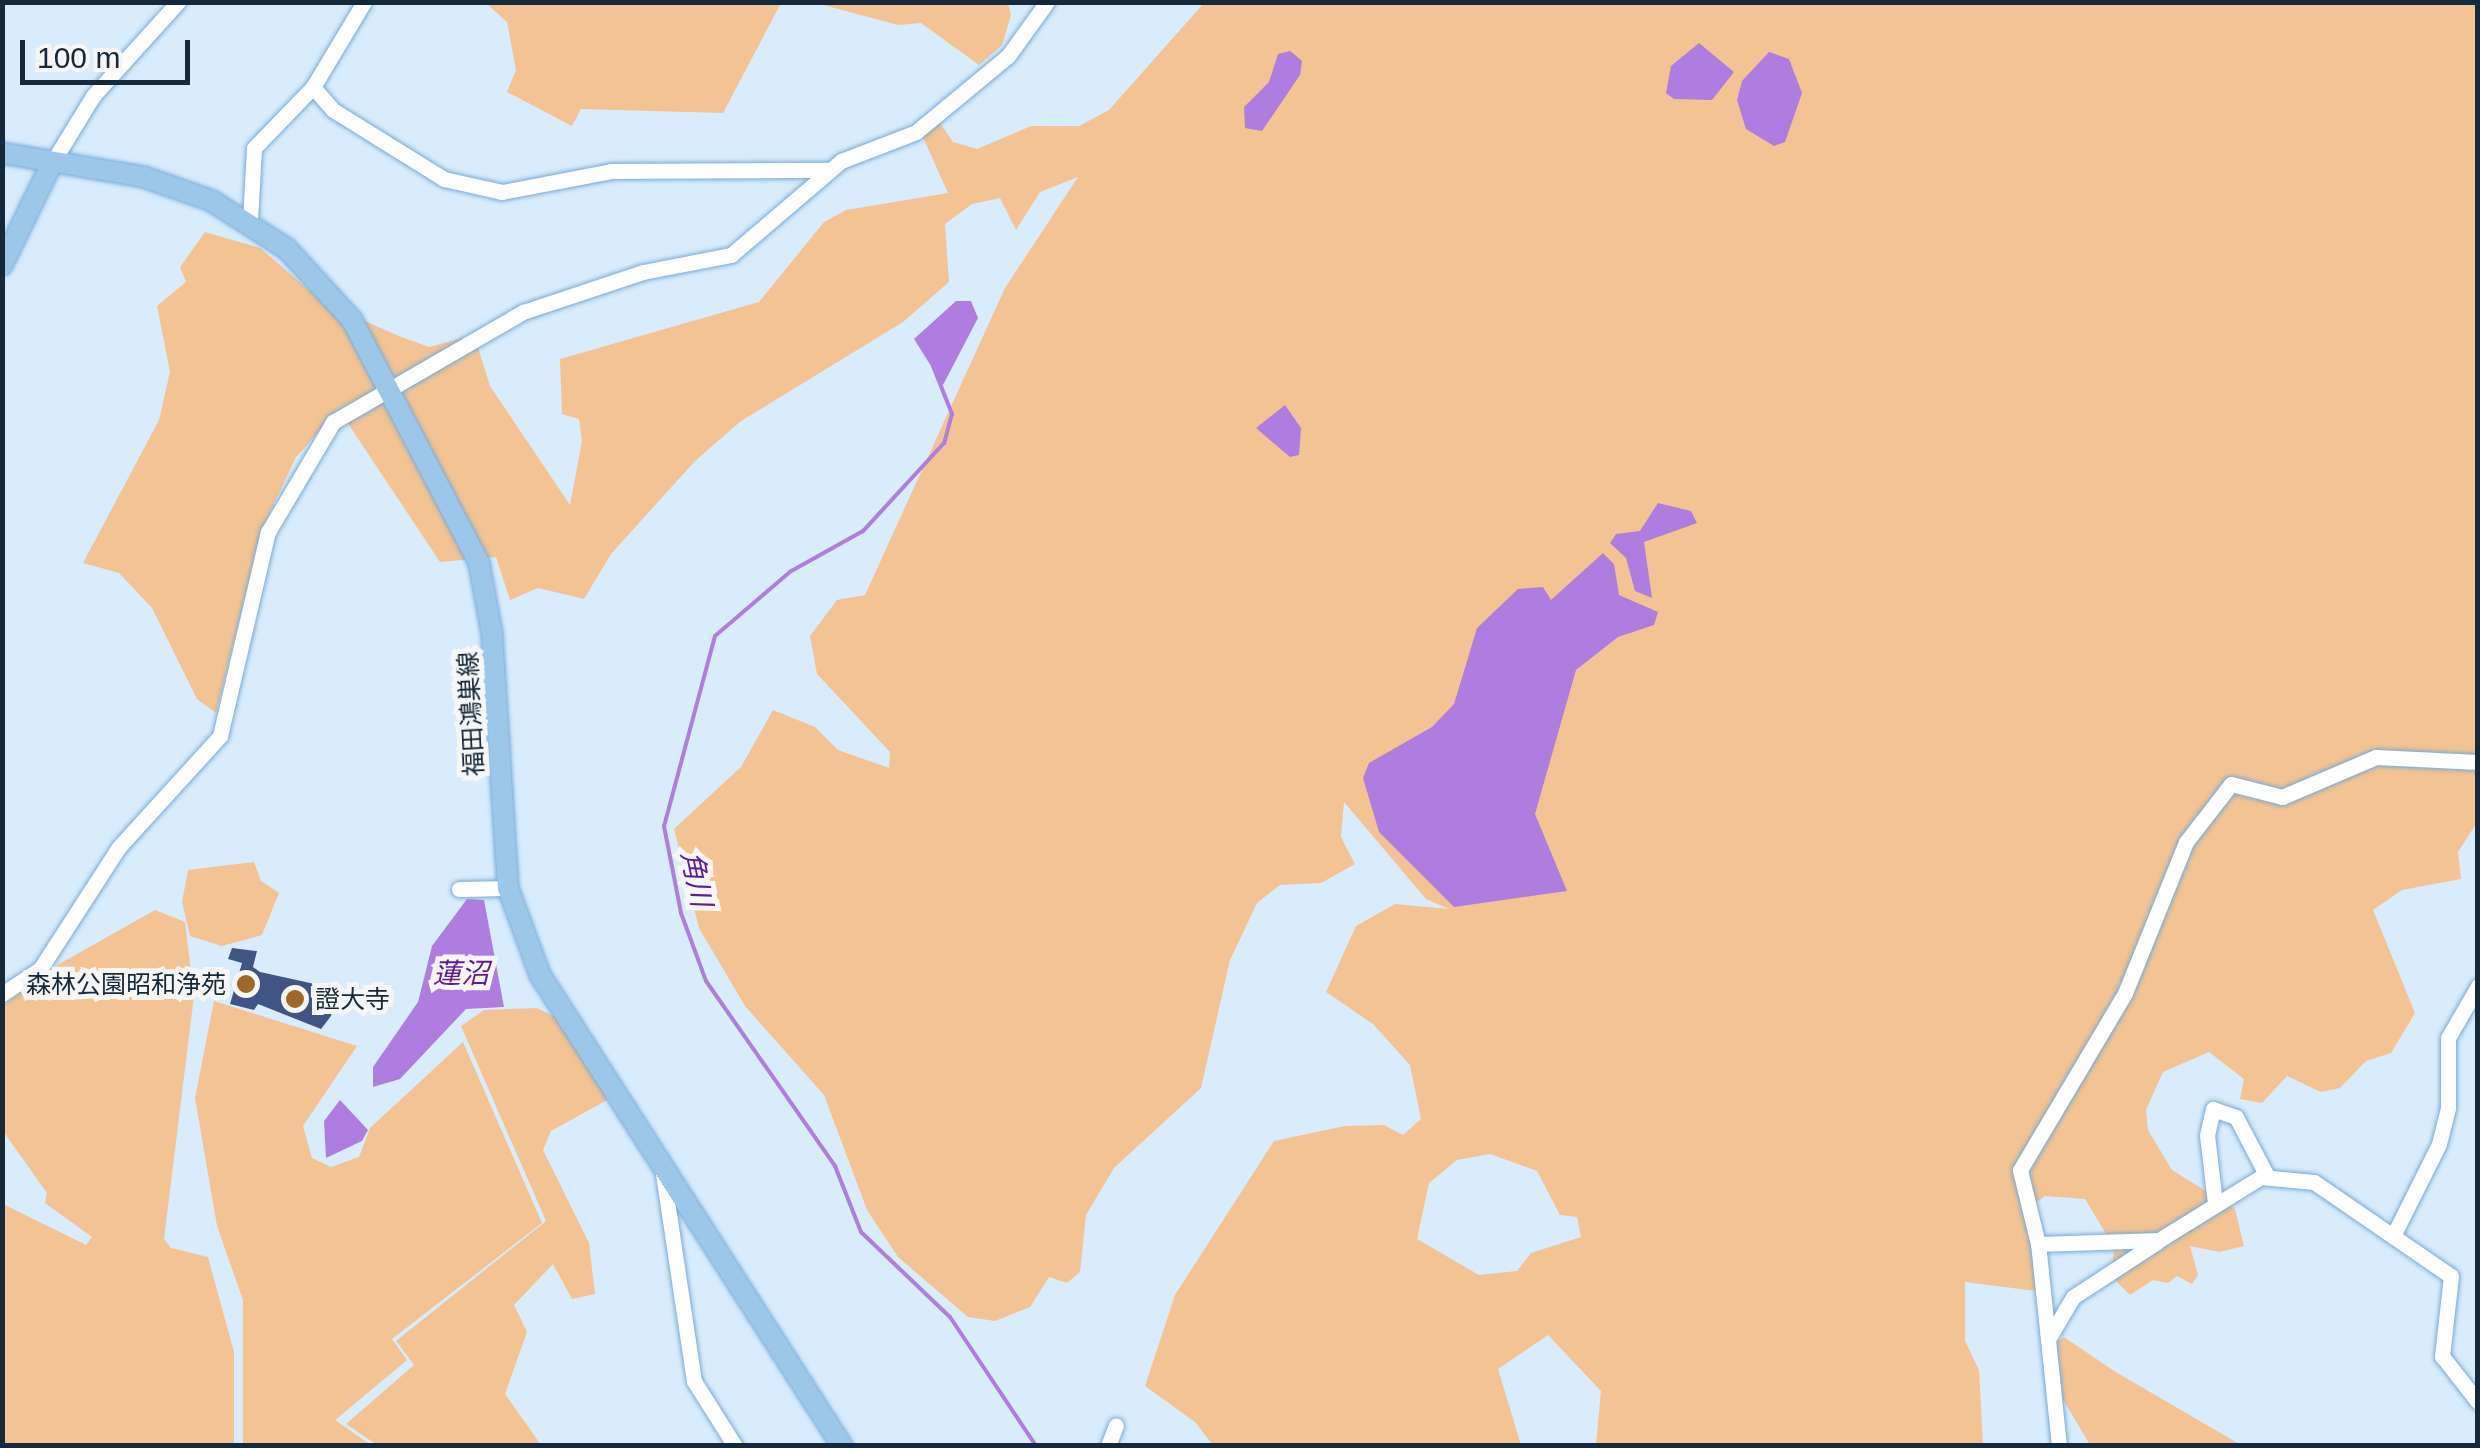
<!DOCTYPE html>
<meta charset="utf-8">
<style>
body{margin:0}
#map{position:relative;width:2480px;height:1448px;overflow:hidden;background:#d8ecfe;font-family:Helvetica,"Noto Sans JP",sans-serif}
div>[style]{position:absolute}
.green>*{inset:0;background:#f3c393}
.water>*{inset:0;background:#ae7ddf}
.stream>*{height:4px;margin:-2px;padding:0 2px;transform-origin:2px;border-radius:2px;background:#ae7ddf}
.building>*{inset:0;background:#415584}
.roads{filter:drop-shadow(0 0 2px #79aad5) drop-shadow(0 0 2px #79aad5)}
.minor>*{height:15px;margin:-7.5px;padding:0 7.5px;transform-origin:7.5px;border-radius:7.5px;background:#fff}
.major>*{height:20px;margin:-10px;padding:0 10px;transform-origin:10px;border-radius:10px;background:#9dc7e9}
.dots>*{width:28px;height:28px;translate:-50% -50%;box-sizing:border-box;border:5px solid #f6f6f6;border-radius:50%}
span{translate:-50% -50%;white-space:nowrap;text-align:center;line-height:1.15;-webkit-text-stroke:10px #f6f6f6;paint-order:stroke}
.street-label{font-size:25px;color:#16293a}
.poi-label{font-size:25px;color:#16293a}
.right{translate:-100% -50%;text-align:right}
.left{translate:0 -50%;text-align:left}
.water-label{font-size:28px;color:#611e92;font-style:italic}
.frame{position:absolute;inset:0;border:5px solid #16293a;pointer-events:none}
.scale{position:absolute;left:20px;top:40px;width:170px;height:45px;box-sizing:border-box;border:5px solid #16293a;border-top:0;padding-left:12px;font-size:30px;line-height:35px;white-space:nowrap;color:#16293a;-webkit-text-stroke:8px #f6f6f6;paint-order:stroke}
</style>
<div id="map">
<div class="green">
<i style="clip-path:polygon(486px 3px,781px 3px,723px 113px,581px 109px,572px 126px,507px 92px,516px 70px,507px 22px)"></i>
<i style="clip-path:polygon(816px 3px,1008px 3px,1011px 15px,1002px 45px,979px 65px,921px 23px,898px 25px)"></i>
<i style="clip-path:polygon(evenodd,1204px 3px,2477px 3px,2478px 821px,2458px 852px,2461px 879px,2402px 890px,2373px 910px,2415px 1013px,2391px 1053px,2366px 1061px,2340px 1088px,2321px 1092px,2287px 1076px,2262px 1103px,2240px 1099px,2244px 1079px,2209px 1052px,2163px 1072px,2146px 1110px,2148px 1130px,2172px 1170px,2235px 1209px,2244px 1246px,2219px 1252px,2190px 1246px,2198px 1275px,2192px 1284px,2177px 1276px,2168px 1283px,2153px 1280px,2130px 1295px,2112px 1277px,2114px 1247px,2085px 1199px,2045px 1196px,2032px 1206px,2036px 1291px,1965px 1282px,1965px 1341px,1979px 1370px,1983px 1445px,1596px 1445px,1601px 1391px,1548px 1335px,1498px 1369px,1521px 1445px,1213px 1445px,1195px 1422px,1145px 1386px,1175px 1295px,1274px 1141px,1345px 1126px,1384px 1125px,1403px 1135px,1421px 1119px,1410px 1065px,1373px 1024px,1326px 992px,1356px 926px,1395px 904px,1449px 909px,1426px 899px,1344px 802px,1341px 837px,1355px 864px,1321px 883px,1280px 885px,1257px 903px,1230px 960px,1201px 1088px,1114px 1168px,1086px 1215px,1080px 1272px,1067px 1283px,1049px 1277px,1030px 1307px,995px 1321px,968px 1317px,898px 1257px,867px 1210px,824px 1095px,745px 1006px,699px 928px,674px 829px,741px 767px,773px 710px,815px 727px,838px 750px,889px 768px,890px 752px,817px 674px,810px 636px,837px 600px,865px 595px,1005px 288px,1078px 177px,1040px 192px,1016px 230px,1000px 198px,972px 204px,945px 224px,949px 282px,903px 322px,741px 421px,695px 461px,611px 554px,584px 599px,538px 588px,510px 600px,496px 557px,440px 562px,339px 410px,296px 457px,262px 529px,216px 713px,197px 699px,152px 608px,119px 573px,83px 563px,159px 420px,170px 372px,157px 306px,186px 282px,180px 267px,205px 232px,260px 248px,324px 303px,399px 336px,429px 347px,474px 335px,490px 386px,570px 505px,582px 441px,579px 419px,562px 414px,560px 359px,759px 302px,824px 222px,846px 210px,948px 193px,921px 133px,938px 120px,953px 142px,977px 149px,1031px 126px,1079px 126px,1109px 110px,1204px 3px,1490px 1154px,1537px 1171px,1560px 1215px,1577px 1217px,1581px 1237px,1531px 1253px,1517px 1271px,1479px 1275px,1417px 1239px,1429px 1183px,1457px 1160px,1490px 1154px)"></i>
<i style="clip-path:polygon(254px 862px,261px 881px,279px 893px,262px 935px,222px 946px,190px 936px,182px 902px,188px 870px)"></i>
<i style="clip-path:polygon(155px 910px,185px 922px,194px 996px,164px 1239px,171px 1248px,208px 1257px,234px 1352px,234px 1445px,3px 1445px,3px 1204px,86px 1245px,92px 1237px,45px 1203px,47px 1193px,3px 1131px,2px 1007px,38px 976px)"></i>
<i style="clip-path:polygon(214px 1001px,357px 1046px,303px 1126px,312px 1158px,331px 1167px,359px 1157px,370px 1128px,463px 1042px,542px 1223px,392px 1339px,407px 1360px,335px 1420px,371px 1445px,243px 1445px,243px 1300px,217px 1226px,195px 1098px)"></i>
<i style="clip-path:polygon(537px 1008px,555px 1017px,609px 1099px,551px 1131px,543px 1150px,589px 1243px,595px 1294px,572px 1299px,553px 1264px,514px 1305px,527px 1332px,505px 1394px,541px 1445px,377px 1445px,346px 1424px,414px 1365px,396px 1341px,546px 1221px,461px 1026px,484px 1010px)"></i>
<i style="clip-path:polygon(2064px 1337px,2114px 1371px,2241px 1445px,2090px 1445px,2061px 1396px,2054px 1344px)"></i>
</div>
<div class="water">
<i style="clip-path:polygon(1699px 43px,1734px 72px,1712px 100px,1674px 99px,1666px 93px,1671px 66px)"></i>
<i style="clip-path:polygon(1290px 51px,1302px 61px,1300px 75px,1262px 131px,1245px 128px,1244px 107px,1269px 82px,1278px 54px)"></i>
<i style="clip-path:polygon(1769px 52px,1789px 59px,1802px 93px,1785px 142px,1774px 146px,1746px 129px,1737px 100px,1742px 81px)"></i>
<i style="clip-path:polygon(956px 301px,971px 301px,978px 318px,943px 385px,914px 339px)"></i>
<i style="clip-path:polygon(1285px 405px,1301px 428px,1299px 455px,1290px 457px,1256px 428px)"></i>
<i style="clip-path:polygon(1658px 503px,1691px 511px,1697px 523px,1644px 542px,1652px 598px,1635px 591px,1626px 558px,1610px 543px,1616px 534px,1640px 531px)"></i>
<i style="clip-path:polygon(1603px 553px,1614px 564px,1619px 595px,1658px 612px,1654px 625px,1618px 637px,1576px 670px,1535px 814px,1567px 891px,1454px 907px,1379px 832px,1363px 778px,1369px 763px,1432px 727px,1454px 704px,1477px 628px,1518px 589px,1543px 587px,1551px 600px)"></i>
<i style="clip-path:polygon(467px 899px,484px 900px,504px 1007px,466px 1009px,400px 1079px,373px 1087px,373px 1067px,418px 1002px,432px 946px)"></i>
<i style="clip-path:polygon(340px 1100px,368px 1130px,362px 1141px,326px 1158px,324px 1121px)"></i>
</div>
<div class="stream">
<i style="left:933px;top:366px;width:52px;rotate:68.4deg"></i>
<i style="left:952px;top:414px;width:30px;rotate:105deg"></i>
<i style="left:944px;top:443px;width:120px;rotate:132.6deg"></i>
<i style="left:863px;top:531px;width:82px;rotate:150.9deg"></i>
<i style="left:791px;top:571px;width:100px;rotate:139.5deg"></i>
<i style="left:715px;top:636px;width:197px;rotate:105deg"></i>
<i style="left:664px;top:826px;width:89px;rotate:78.9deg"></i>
<i style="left:681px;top:913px;width:72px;rotate:69.8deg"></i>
<i style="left:706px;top:981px;width:226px;rotate:55.1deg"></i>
<i style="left:835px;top:1166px;width:71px;rotate:68.5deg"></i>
<i style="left:861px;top:1232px;width:123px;rotate:43.7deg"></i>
<i style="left:950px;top:1317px;width:155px;rotate:56.3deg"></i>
</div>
<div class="building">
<i style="clip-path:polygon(232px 948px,257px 951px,253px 967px,260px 972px,333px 988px,331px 1016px,321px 1029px,258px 1004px,254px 1010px,230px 1004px,242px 963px,228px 959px)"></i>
</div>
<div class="roads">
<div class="minor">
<i style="left:313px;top:87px;width:30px;rotate:49deg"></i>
<i style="left:333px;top:110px;width:131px;rotate:31.9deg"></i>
<i style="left:444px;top:179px;width:59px;rotate:12.6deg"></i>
<i style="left:502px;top:192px;width:111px;rotate:-10.9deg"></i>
<i style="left:611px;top:171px;width:218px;rotate:-0.3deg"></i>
<i style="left:52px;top:163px;width:79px;rotate:-58.5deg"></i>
<i style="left:93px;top:96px;width:127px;rotate:-47.9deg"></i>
<i style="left:250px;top:220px;width:72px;rotate:-86.8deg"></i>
<i style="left:254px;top:148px;width:85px;rotate:-46deg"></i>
<i style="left:313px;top:87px;width:99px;rotate:-59deg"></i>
<i style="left:459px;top:889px;width:49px;rotate:-1.2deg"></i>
<i style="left:2px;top:994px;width:45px;rotate:-33.3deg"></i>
<i style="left:40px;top:969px;width:145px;rotate:-57.1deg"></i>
<i style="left:119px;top:847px;width:150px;rotate:-47.7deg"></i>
<i style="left:220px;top:736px;width:210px;rotate:-76.8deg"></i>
<i style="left:268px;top:532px;width:128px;rotate:-59.4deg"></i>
<i style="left:333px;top:422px;width:220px;rotate:-30.1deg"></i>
<i style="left:523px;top:312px;width:126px;rotate:-18.4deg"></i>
<i style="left:643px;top:272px;width:90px;rotate:-10.9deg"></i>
<i style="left:731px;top:255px;width:145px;rotate:-40.5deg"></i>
<i style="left:841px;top:161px;width:80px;rotate:-21.1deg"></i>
<i style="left:916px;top:132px;width:119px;rotate:-39.6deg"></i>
<i style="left:1008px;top:56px;width:67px;rotate:-54.2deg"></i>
<i style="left:662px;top:1167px;width:216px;rotate:81.5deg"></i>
<i style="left:694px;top:1381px;width:77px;rotate:57.8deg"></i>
<i style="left:2215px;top:1203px;width:68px;rotate:-96.7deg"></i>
<i style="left:2207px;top:1135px;width:27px;rotate:-77deg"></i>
<i style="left:2213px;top:1109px;width:24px;rotate:19deg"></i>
<i style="left:2236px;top:1117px;width:67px;rotate:62.3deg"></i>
<i style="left:2393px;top:1236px;width:103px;rotate:-63.4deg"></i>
<i style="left:2439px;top:1144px;width:37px;rotate:-76deg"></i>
<i style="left:2448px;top:1108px;width:70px;rotate:-90deg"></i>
<i style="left:2448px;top:1038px;width:60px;rotate:-60deg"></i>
<i style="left:2038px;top:1244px;width:121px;rotate:-1.9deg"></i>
<i style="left:2159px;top:1240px;width:120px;rotate:-31.7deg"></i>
<i style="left:2261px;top:1177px;width:53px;rotate:5.4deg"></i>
<i style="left:2314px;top:1182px;width:166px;rotate:34.5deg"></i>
<i style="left:2451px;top:1276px;width:81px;rotate:96.4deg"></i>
<i style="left:2442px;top:1356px;width:58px;rotate:52deg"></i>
<i style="left:2050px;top:1336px;width:45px;rotate:-59.5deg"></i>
<i style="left:2073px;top:1297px;width:100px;rotate:-33.2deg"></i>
<i style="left:1108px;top:1446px;width:22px;rotate:-69deg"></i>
<i style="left:2059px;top:1446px;width:203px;rotate:-95.9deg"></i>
<i style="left:2038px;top:1244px;width:76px;rotate:-103.7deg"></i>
<i style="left:2020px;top:1170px;width:206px;rotate:-59.3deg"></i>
<i style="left:2125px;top:993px;width:163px;rotate:-68deg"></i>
<i style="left:2186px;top:842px;width:73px;rotate:-52.2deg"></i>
<i style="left:2231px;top:784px;width:53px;rotate:14.3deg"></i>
<i style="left:2282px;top:797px;width:102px;rotate:-23.1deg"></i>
<i style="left:2376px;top:757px;width:102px;rotate:2.8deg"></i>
</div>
<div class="major">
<i style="left:2px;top:153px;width:144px;rotate:9.6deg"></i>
<i style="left:144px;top:177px;width:72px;rotate:19.4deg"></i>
<i style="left:212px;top:201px;width:89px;rotate:32.6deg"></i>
<i style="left:287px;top:249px;width:96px;rotate:47.5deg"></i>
<i style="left:352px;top:320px;width:274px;rotate:62.4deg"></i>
<i style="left:479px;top:563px;width:72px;rotate:79.6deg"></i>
<i style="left:492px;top:634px;width:255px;rotate:86.4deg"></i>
<i style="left:508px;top:888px;width:93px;rotate:69.8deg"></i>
<i style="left:540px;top:975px;width:560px;rotate:57.33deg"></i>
<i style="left:2px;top:265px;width:114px;rotate:-63.9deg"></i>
</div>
</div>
<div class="dots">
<i style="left:246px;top:984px;background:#a06725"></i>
<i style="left:295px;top:999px;background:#a06725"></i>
</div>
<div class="street-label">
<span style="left:471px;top:714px;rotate:-93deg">福田鴻巣線</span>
</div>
<div class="poi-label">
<span class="right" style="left:226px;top:984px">森林公園昭和浄苑</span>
<span class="left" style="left:315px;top:999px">證大寺</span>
</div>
<div class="water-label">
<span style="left:696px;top:879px;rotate:78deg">角川</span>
<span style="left:461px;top:974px">蓮沼</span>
</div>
<div class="frame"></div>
<div class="scale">100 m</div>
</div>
